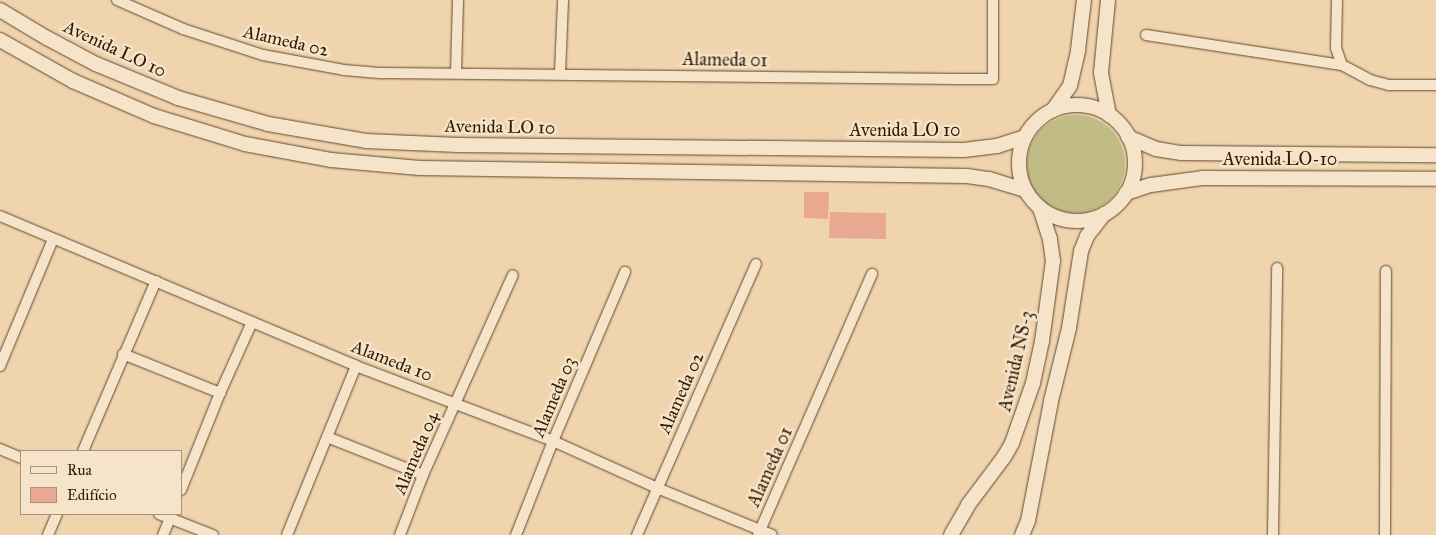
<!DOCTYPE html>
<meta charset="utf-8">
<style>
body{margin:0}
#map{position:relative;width:1436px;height:535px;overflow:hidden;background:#f0d4ae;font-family:"IM FELL Great Primer",serif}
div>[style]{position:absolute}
.green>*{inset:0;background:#c1bb85}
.round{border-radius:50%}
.building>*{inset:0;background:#e9a892}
.roads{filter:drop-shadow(0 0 1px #60492c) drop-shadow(0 0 1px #60492c)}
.street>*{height:10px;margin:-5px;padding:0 5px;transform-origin:5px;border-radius:5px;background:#f5e3ca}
.secondary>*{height:14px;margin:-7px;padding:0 7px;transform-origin:7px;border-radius:7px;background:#f5e3ca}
.secondary>.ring{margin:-7px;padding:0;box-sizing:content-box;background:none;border:14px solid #f5e3ca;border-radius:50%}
span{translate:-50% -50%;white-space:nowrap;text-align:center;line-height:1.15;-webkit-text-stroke:5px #f5e3ca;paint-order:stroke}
.street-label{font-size:18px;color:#301b01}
.legend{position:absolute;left:20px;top:450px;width:162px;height:65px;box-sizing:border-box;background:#f5e3ca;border:1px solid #a6937a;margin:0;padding:6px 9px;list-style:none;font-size:15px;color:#301b01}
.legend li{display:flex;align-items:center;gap:10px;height:25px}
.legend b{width:25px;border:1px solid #a6937a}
</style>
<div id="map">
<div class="green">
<i class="round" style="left:1027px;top:115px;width:98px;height:98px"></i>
</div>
<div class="building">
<i style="clip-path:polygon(804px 192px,829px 192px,828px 219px,804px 218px)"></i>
<i style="clip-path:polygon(830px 212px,886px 213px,886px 239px,829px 238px)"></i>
</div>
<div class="roads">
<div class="street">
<i style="left:117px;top:0;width:72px;rotate:23.7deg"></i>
<i style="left:183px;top:29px;width:84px;rotate:18deg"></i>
<i style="left:263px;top:55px;width:82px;rotate:10.5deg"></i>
<i style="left:344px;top:70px;width:38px;rotate:5deg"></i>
<i style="left:382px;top:73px;width:575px;rotate:0.6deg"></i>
<i style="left:957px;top:79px;width:36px"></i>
<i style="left:993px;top:79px;width:79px;rotate:-90deg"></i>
<i style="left:1337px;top:0;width:48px;rotate:91.2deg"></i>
<i style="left:1336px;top:48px;width:18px;rotate:71deg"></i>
<i style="left:1146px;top:35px;width:198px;rotate:8.7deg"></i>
<i style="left:1342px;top:65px;width:32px;rotate:28deg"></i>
<i style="left:1370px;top:80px;width:20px;rotate:15deg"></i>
<i style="left:1389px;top:85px;width:47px"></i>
<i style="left:456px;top:72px;width:72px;rotate:-88.4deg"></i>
<i style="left:560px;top:73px;width:73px;rotate:-87.6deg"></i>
<i style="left:0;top:216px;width:386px;rotate:22.8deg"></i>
<i style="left:356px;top:366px;width:211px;rotate:20.8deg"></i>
<i style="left:553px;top:441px;width:114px;rotate:24.3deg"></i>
<i style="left:657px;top:488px;width:124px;rotate:22.2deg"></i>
<i style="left:123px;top:354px;width:105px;rotate:21.9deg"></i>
<i style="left:0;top:366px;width:138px;rotate:-67.3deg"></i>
<i style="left:327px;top:437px;width:103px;rotate:21.6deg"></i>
<i style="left:0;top:449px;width:23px;rotate:23deg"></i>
<i style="left:83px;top:451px;width:185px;rotate:-66.8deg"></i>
<i style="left:181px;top:490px;width:105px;rotate:-68.1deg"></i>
<i style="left:220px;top:393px;width:78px;rotate:-65.7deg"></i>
<i style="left:159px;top:514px;width:58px;rotate:21.3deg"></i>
<i style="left:48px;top:535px;width:23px;rotate:-67deg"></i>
<i style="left:163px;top:535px;width:23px;rotate:-67deg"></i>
<i style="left:287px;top:535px;width:183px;rotate:-67.8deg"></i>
<i style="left:400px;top:535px;width:64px;rotate:-69deg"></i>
<i style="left:423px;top:475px;width:219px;rotate:-65.8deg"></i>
<i style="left:516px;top:535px;width:101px;rotate:-68.5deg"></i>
<i style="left:553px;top:441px;width:184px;rotate:-66.9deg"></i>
<i style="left:637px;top:535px;width:296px;rotate:-66.3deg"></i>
<i style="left:758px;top:535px;width:285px;rotate:-66.4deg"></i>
<i style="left:1273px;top:535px;width:267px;rotate:-89.1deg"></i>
<i style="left:1385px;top:535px;width:264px;rotate:-89.8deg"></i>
</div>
<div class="secondary">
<i style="left:1108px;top:0;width:73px;rotate:95.5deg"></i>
<i style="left:1101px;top:73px;width:43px;rotate:79.2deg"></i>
<i style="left:0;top:10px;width:55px;rotate:30.8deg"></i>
<i style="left:47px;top:38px;width:55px;rotate:28deg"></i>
<i style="left:96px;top:64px;width:89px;rotate:22.5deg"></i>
<i style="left:178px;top:98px;width:94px;rotate:16.1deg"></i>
<i style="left:268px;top:124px;width:99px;rotate:9.8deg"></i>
<i style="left:366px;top:141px;width:92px;rotate:2.5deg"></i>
<i style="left:458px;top:145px;width:506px;rotate:0.57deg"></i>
<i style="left:964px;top:150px;width:33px;rotate:-7deg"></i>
<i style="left:997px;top:146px;width:29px;rotate:-18deg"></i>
<i style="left:0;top:40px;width:84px;rotate:29.3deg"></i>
<i style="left:73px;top:81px;width:88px;rotate:23.4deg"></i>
<i style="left:154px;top:116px;width:95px;rotate:17.1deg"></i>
<i style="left:245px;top:144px;width:87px;rotate:10.5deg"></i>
<i style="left:331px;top:160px;width:89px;rotate:5.1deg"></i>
<i style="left:420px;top:168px;width:547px;rotate:0.84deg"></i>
<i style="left:967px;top:176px;width:22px;rotate:8deg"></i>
<i style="left:989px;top:179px;width:38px;rotate:17deg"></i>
<i class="ring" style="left:1019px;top:105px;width:102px;height:102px"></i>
<i style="left:1053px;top:110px;width:29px;rotate:-55deg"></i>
<i style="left:1070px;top:86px;width:37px;rotate:-77deg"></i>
<i style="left:1078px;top:50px;width:50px;rotate:-83.2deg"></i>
<i style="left:1128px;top:137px;width:30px;rotate:23deg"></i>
<i style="left:1156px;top:149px;width:26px;rotate:9deg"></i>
<i style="left:1182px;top:153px;width:254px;rotate:0.5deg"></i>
<i style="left:1126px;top:193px;width:26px;rotate:-18deg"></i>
<i style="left:1151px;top:185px;width:51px;rotate:-7.8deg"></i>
<i style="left:1202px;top:178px;width:234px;rotate:0.2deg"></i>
<i style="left:951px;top:535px;width:34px;rotate:-60deg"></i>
<i style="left:968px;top:505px;width:60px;rotate:-53.1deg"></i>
<i style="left:1004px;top:457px;width:16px;rotate:-60deg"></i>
<i style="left:1012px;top:443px;width:64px;rotate:-70.7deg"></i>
<i style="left:1033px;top:383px;width:43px;rotate:-77.9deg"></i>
<i style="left:1042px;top:341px;width:81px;rotate:-82.2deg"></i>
<i style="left:1053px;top:261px;width:22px;rotate:-98deg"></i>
<i style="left:1050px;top:239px;width:33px;rotate:-108deg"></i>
<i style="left:1022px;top:535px;width:15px;rotate:-67deg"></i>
<i style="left:1028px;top:521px;width:122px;rotate:-79.1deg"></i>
<i style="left:1051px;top:401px;width:75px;rotate:-76.1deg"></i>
<i style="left:1069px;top:328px;width:78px;rotate:-81.1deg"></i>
<i style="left:1081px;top:251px;width:16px;rotate:-68deg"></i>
<i style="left:1087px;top:236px;width:28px;rotate:-52deg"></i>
</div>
</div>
<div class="street-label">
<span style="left:286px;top:41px;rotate:13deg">Alameda 02</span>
<span style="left:115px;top:49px;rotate:25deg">Avenida LO 10</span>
<span style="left:725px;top:60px;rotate:1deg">Alameda 01</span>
<span style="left:500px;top:127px;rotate:1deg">Avenida LO 10</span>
<span style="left:905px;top:130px">Avenida LO 10</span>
<span style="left:1280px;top:159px">Avenida LO-10</span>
<span style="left:392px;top:361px;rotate:21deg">Alameda 10</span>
<span style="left:1016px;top:361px;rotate:-77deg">Avenida NS-3</span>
<span style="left:681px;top:393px;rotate:-66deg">Alameda 02</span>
<span style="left:554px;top:397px;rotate:-67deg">Alameda 03</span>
<span style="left:416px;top:453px;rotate:-67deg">Alameda 04</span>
<span style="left:770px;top:467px;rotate:-66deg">Alameda 01</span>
</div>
<ul class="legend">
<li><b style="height:6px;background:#f5e3ca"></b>Rua</li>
<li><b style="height:14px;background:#e9a892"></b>Edifício</li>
</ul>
</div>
